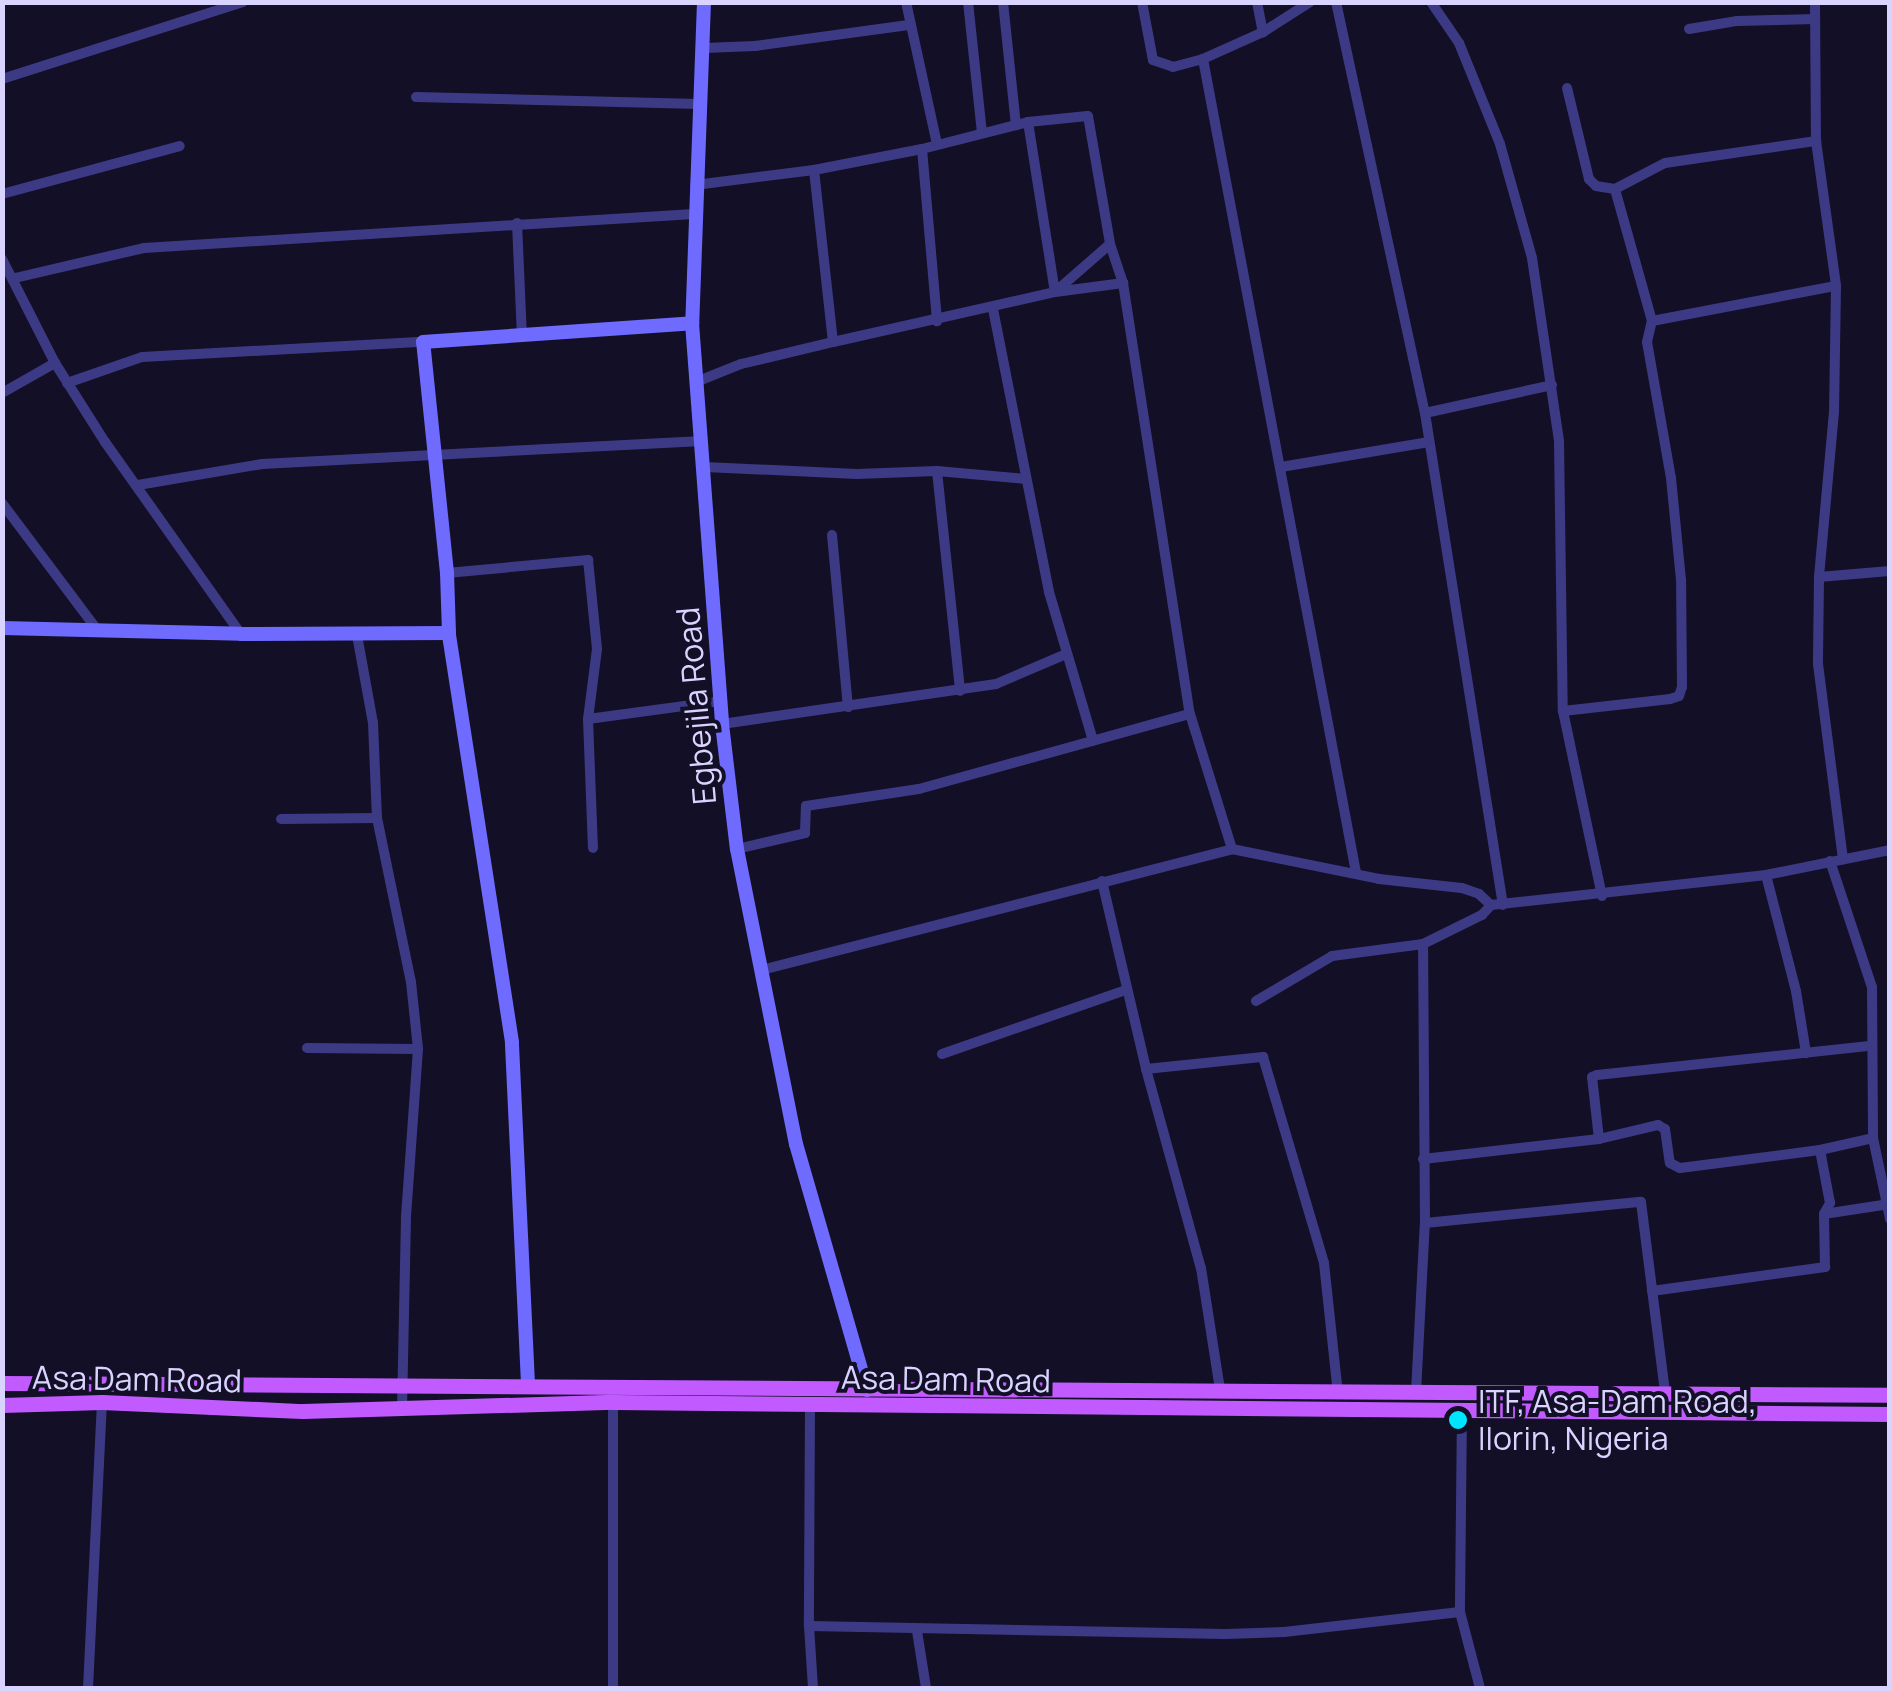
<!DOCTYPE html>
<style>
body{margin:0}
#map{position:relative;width:1892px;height:1691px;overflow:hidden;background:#130f26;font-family:Manrope,sans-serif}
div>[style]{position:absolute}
.street>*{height:10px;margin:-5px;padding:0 5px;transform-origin:5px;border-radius:5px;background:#3d3a85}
.secondary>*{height:14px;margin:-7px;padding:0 7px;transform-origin:7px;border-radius:7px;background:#6f6bff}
.primary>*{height:15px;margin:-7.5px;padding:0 7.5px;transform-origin:7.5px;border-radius:7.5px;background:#c25bff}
.dots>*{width:28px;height:28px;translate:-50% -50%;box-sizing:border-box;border:5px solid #130f26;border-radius:50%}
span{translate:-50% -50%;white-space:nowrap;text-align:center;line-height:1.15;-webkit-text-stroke:8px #130f26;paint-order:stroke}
.street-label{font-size:32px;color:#d9d4ff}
.poi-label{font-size:32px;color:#d9d4ff}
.left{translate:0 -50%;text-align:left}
.frame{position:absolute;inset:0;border:5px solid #d9d4ff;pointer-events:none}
</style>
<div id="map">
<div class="street">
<i style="left:906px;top:2px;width:145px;rotate:77.7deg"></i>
<i style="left:968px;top:2px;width:132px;rotate:83.9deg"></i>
<i style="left:1003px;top:2px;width:124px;rotate:84deg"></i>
<i style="left:1142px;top:2px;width:59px;rotate:79.3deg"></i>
<i style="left:1153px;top:60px;width:21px;rotate:19deg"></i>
<i style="left:1173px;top:67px;width:31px;rotate:-15deg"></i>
<i style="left:1257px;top:2px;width:31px;rotate:79deg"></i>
<i style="left:1310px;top:2px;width:56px;rotate:147.4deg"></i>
<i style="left:1263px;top:32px;width:66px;rotate:155.8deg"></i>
<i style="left:1203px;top:59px;width:828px;rotate:79.35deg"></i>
<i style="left:1336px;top:2px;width:421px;rotate:77.8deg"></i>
<i style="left:1425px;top:413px;width:498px;rotate:81deg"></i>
<i style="left:1431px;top:2px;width:50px;rotate:55.7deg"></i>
<i style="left:1459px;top:43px;width:109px;rotate:67.9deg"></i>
<i style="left:1500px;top:144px;width:118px;rotate:74.3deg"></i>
<i style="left:1532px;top:258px;width:185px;rotate:81.6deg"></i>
<i style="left:1559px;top:441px;width:270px;rotate:89.2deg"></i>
<i style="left:1563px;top:711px;width:189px;rotate:78.1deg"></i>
<i style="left:1815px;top:2px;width:139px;rotate:89.6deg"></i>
<i style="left:1816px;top:141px;width:146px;rotate:82.1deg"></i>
<i style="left:1836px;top:286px;width:126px;rotate:90.9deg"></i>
<i style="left:1834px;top:412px;width:166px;rotate:95.2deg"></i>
<i style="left:1819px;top:577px;width:87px;rotate:90.7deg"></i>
<i style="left:1818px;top:664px;width:197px;rotate:82.7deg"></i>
<i style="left:1689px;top:29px;width:49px;rotate:-9.5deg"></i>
<i style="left:1737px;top:21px;width:78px;rotate:-1.5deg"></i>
<i style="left:704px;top:48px;width:51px;rotate:-2.2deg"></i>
<i style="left:755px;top:46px;width:155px;rotate:-7.8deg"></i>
<i style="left:2px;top:79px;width:253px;rotate:-17.7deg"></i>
<i style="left:1567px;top:88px;width:94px;rotate:76.4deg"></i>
<i style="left:1589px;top:179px;width:10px;rotate:45deg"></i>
<i style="left:1596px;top:186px;width:19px;rotate:9deg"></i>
<i style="left:416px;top:97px;width:283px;rotate:1.4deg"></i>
<i style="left:1028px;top:122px;width:172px;rotate:81deg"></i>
<i style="left:922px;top:149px;width:173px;rotate:85deg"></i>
<i style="left:814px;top:170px;width:173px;rotate:83.7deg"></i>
<i style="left:695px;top:185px;width:120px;rotate:-7.2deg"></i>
<i style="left:814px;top:170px;width:110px;rotate:-11deg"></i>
<i style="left:922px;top:149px;width:109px;rotate:-14.3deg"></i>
<i style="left:1028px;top:122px;width:60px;rotate:-5.7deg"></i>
<i style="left:1088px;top:116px;width:130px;rotate:80.2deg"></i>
<i style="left:1110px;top:244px;width:41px;rotate:71.6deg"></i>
<i style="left:1123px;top:283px;width:436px;rotate:81.2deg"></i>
<i style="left:1190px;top:714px;width:141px;rotate:72.7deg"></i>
<i style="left:2px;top:194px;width:184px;rotate:-15.1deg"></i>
<i style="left:517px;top:223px;width:113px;rotate:87.5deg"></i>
<i style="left:2px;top:259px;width:117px;rotate:63deg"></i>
<i style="left:55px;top:363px;width:93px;rotate:57.7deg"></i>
<i style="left:105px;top:442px;width:235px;rotate:54.7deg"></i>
<i style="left:15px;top:278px;width:132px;rotate:-13.1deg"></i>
<i style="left:144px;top:248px;width:551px;rotate:-3.54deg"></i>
<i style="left:1055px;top:292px;width:73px;rotate:-41.1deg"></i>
<i style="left:993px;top:309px;width:288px;rotate:78.8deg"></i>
<i style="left:1049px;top:592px;width:155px;rotate:73.5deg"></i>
<i style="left:1652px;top:321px;width:187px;rotate:-10.8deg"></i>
<i style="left:696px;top:382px;width:48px;rotate:-21.8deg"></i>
<i style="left:741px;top:364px;width:95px;rotate:-13.4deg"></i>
<i style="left:833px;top:342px;width:228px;rotate:-12.7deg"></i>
<i style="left:1055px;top:292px;width:69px;rotate:-7.5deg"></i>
<i style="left:67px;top:383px;width:79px;rotate:-19.1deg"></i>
<i style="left:142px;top:357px;width:281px;rotate:-3.1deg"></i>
<i style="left:2px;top:393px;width:61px;rotate:-29.5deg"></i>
<i style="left:1425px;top:413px;width:130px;rotate:-12.4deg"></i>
<i style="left:705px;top:467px;width:152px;rotate:2.6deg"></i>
<i style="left:857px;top:474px;width:80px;rotate:-2.1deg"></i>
<i style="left:937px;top:471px;width:221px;rotate:84deg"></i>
<i style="left:1281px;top:467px;width:150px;rotate:-9.6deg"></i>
<i style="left:937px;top:471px;width:89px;rotate:5.1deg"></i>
<i style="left:138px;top:485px;width:126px;rotate:-9.6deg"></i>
<i style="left:262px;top:464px;width:441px;rotate:-3deg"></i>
<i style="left:2px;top:503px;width:160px;rotate:53.1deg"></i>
<i style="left:832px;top:535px;width:173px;rotate:84.7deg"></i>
<i style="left:447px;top:573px;width:142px;rotate:-5.3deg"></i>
<i style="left:588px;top:560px;width:89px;rotate:84.2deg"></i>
<i style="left:597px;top:649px;width:71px;rotate:97.3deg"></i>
<i style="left:588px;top:719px;width:129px;rotate:87.8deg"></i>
<i style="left:1819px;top:577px;width:71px;rotate:-4.8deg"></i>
<i style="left:357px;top:635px;width:89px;rotate:79.7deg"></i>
<i style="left:373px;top:723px;width:95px;rotate:87.6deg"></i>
<i style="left:377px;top:818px;width:167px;rotate:78.3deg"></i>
<i style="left:411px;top:982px;width:67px;rotate:84deg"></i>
<i style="left:418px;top:1049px;width:169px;rotate:94.1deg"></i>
<i style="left:406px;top:1218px;width:191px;rotate:91.2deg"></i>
<i style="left:1563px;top:711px;width:108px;rotate:-6.4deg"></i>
<i style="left:1670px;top:699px;width:9px;rotate:-18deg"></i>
<i style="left:1679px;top:696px;width:9px;rotate:-72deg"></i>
<i style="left:1682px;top:687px;width:107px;rotate:-90.5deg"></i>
<i style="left:1681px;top:580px;width:102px;rotate:-95.6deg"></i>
<i style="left:1671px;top:478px;width:138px;rotate:-100deg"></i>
<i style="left:1647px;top:342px;width:22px;rotate:-77deg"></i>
<i style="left:1652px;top:321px;width:137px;rotate:-105.7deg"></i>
<i style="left:1615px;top:189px;width:56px;rotate:-27.5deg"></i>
<i style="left:1665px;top:163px;width:153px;rotate:-8.3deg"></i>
<i style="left:588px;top:719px;width:135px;rotate:-7.7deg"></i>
<i style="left:722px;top:724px;width:277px;rotate:-8.3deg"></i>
<i style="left:996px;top:684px;width:76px;rotate:-23.2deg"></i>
<i style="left:281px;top:819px;width:96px;rotate:-0.6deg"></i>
<i style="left:737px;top:849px;width:70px;rotate:-13.2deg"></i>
<i style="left:805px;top:833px;width:27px;rotate:-88deg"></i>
<i style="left:806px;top:806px;width:114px;rotate:-8.6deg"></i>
<i style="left:919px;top:789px;width:281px;rotate:-15.5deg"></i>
<i style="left:1830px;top:861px;width:133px;rotate:71.6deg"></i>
<i style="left:1872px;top:987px;width:151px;rotate:89.6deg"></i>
<i style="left:1873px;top:1138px;width:83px;rotate:78.1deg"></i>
<i style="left:1766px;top:875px;width:120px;rotate:75.5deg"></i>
<i style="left:1796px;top:991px;width:63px;rotate:80.8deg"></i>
<i style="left:1102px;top:881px;width:193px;rotate:76.8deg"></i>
<i style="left:1146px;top:1069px;width:206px;rotate:74.6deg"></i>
<i style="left:1201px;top:1268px;width:123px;rotate:81.1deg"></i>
<i style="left:762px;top:970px;width:485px;rotate:-14.4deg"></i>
<i style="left:1232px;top:849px;width:150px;rotate:11.5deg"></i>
<i style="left:1379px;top:879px;width:83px;rotate:6.2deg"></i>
<i style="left:1462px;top:888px;width:18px;rotate:19deg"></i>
<i style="left:1479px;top:894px;width:16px;rotate:43deg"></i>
<i style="left:1491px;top:905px;width:277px;rotate:-6.2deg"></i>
<i style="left:1766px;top:875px;width:126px;rotate:-11.4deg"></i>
<i style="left:1256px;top:1001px;width:88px;rotate:-30.6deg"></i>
<i style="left:1332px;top:956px;width:92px;rotate:-7.5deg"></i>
<i style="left:307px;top:1048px;width:111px;rotate:0.5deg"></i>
<i style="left:942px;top:1054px;width:195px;rotate:-19.2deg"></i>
<i style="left:1146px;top:1069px;width:118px;rotate:-5.9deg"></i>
<i style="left:1263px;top:1057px;width:215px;rotate:73.5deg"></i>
<i style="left:1324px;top:1263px;width:131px;rotate:83.9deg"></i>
<i style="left:1599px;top:1139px;width:62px;rotate:-96.4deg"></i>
<i style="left:1592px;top:1077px;width:5px;rotate:-22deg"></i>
<i style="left:1597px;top:1075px;width:274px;rotate:-6.1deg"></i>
<i style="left:1423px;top:1159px;width:177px;rotate:-6.5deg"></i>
<i style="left:1599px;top:1139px;width:61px;rotate:-13.3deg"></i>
<i style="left:1658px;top:1125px;width:8px;rotate:30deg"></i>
<i style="left:1665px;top:1129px;width:34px;rotate:82deg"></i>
<i style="left:1670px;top:1163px;width:11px;rotate:27deg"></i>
<i style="left:1680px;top:1168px;width:141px;rotate:-7.3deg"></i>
<i style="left:1820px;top:1150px;width:54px;rotate:-12.8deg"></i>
<i style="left:1824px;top:1214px;width:66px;rotate:-8.7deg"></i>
<i style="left:1425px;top:1223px;width:217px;rotate:-5.6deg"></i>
<i style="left:1641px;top:1202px;width:193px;rotate:82.8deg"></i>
<i style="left:1652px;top:1291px;width:175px;rotate:-7.9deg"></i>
<i style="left:1825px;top:1267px;width:53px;rotate:-91.1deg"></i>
<i style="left:1824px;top:1214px;width:13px;rotate:-61deg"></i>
<i style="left:1830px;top:1203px;width:54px;rotate:-100.7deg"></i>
<i style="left:1416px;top:1392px;width:169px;rotate:-87deg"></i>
<i style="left:1425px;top:1223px;width:279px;rotate:-90.4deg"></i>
<i style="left:1423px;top:944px;width:66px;rotate:-26.2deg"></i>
<i style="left:1482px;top:915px;width:13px;rotate:-48deg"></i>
<i style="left:613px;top:1402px;width:286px;rotate:90deg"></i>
<i style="left:810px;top:1405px;width:221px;rotate:90.3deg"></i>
<i style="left:809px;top:1626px;width:62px;rotate:86.3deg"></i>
<i style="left:1462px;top:1411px;width:201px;rotate:90.6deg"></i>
<i style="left:1460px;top:1612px;width:79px;rotate:75.3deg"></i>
<i style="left:809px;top:1626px;width:416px;rotate:1.1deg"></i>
<i style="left:1225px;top:1634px;width:59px;rotate:-1.9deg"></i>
<i style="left:1284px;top:1632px;width:177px;rotate:-6.5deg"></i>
<i style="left:917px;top:1631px;width:58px;rotate:81deg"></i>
<i style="left:88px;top:1688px;width:286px;rotate:-87.2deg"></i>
</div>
<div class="secondary">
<i style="left:704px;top:2px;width:321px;rotate:92.1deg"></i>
<i style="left:692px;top:323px;width:402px;rotate:85.7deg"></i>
<i style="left:722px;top:724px;width:126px;rotate:83.2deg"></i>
<i style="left:737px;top:849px;width:301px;rotate:78.7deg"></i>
<i style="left:796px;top:1144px;width:256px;rotate:73.9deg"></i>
<i style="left:2px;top:628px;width:239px;rotate:1.4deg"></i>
<i style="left:241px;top:634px;width:208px;rotate:-0.3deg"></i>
<i style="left:528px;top:1384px;width:342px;rotate:-92.7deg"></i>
<i style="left:512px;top:1042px;width:414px;rotate:-98.8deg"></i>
<i style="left:449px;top:633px;width:60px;rotate:-91.9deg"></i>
<i style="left:447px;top:573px;width:232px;rotate:-95.9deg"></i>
<i style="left:423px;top:342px;width:270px;rotate:-4deg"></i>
</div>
<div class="primary">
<i style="left:2px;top:1383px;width:1888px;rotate:0.36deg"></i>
<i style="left:2px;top:1405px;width:100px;rotate:-1.7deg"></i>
<i style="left:102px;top:1402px;width:201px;rotate:2.6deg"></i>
<i style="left:303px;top:1411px;width:310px;rotate:-1.7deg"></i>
<i style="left:613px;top:1402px;width:1277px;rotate:0.54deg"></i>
</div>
<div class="dots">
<i style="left:1458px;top:1420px;background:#00e5ff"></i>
</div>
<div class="street-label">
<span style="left:696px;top:706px;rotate:-95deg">Egbejila Road</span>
<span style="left:137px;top:1379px;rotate:1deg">Asa Dam Road</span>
<span style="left:946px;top:1379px;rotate:1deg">Asa Dam Road</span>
</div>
<div class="poi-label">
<span class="left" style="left:1478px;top:1420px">ITF, Asa-Dam Road,<br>Ilorin, Nigeria</span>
</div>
<div class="frame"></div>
</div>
